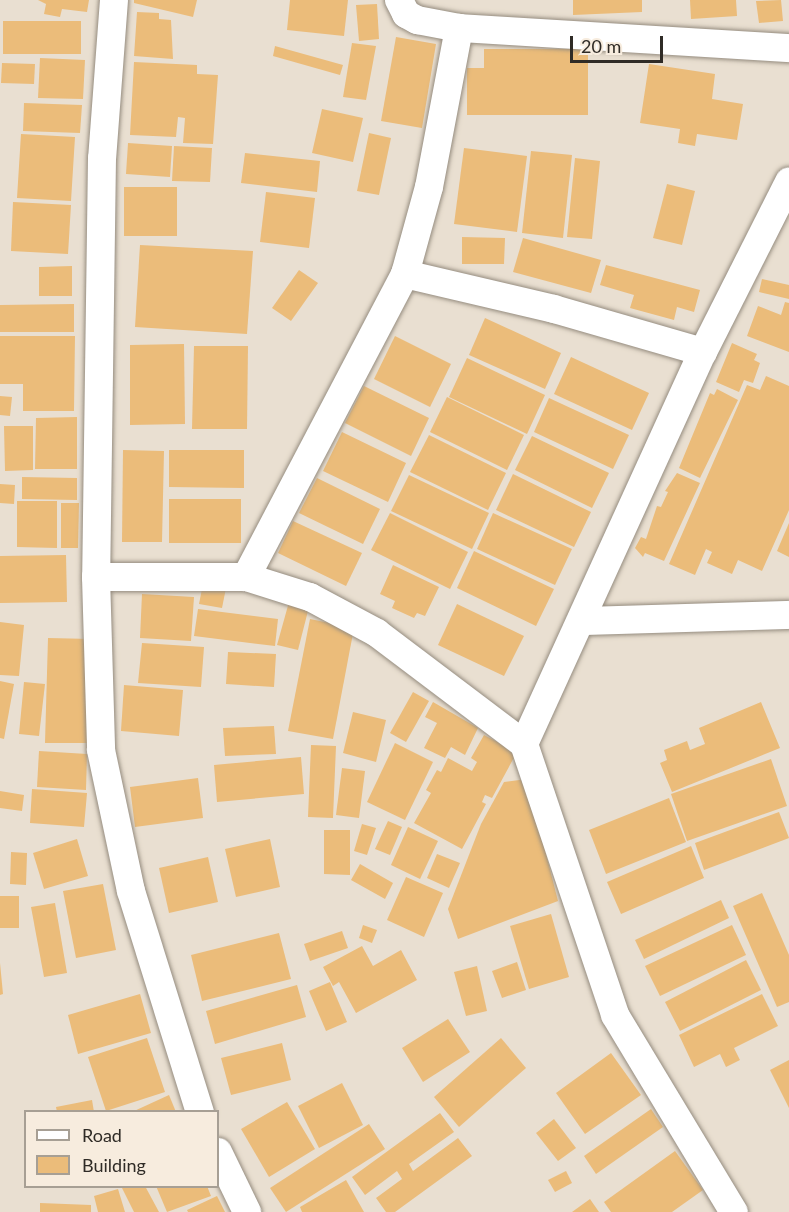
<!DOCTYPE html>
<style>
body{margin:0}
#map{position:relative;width:789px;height:1212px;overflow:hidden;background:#e9dfd1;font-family:Lato,sans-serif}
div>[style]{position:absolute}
.building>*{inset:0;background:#ebbc7a}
.roads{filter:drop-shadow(0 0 2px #958c7f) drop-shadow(0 0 2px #958c7f)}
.minor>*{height:28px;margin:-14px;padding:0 14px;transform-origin:14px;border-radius:14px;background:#fff}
span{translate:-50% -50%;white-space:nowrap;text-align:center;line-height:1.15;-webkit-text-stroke:4.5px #f7ecde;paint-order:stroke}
.legend{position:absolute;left:24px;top:1110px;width:195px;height:78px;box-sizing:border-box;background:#f7ecde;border:2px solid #a79f94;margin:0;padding:8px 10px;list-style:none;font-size:18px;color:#2f2b26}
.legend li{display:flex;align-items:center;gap:12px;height:30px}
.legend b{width:30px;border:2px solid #a79f94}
.scale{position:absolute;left:570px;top:36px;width:93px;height:27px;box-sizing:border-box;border:3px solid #2f2b26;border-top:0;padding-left:8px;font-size:18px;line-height:21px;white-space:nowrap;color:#2f2b26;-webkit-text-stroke:4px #f7ecde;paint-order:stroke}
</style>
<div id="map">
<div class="building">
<i style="clip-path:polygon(38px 0,89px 0,87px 12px,62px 9px,60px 17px,44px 14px,46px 4px)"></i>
<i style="clip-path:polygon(134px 0,197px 0,193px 17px,134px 3px)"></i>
<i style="clip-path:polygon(290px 0,348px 0,344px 36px,287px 30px)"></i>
<i style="clip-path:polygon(573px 0,642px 0,642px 12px,573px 15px)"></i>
<i style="clip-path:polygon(690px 0,736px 0,737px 16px,691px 19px)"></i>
<i style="clip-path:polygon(781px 0,783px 21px,759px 23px,756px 1px)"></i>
<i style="clip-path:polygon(377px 4px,379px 39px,359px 41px,356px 5px)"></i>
<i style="clip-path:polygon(137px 12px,159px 13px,159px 19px,171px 20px,173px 59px,134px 56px)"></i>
<i style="clip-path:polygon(3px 21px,81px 21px,81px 54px,3px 54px)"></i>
<i style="clip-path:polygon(396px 37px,436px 44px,422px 128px,381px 121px)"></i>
<i style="clip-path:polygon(352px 43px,376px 46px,366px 100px,343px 97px)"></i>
<i style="clip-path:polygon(275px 46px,343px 65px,340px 75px,273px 56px)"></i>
<i style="clip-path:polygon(484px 49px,588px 49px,588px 115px,467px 115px,467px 68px,484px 68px)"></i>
<i style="clip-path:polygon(40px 58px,85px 60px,83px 99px,38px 98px)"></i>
<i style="clip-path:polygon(134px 62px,197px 65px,197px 74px,218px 75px,213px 144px,183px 143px,185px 118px,178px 117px,176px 137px,130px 135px)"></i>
<i style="clip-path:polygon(2px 63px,35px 64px,34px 84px,1px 83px)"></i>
<i style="clip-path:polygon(649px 64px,715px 74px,712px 99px,743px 104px,737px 140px,697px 134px,695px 146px,678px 143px,680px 129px,640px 123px)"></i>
<i style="clip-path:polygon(24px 103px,82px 105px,80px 133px,23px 131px)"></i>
<i style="clip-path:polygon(322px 109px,363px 118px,353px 162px,312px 153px)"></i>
<i style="clip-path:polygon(369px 133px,391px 138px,379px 195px,357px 191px)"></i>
<i style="clip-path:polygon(21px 134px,75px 137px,71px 201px,17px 198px)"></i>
<i style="clip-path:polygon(128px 143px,172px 146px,170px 177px,126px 174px)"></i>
<i style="clip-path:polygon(174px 146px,212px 148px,210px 182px,172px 181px)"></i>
<i style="clip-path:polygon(464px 148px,527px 156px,517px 232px,454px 224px)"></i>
<i style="clip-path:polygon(531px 151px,572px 155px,563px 238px,522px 233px)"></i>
<i style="clip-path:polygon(245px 153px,320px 161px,317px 192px,241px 183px)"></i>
<i style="clip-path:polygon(575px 158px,600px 161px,592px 239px,567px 237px)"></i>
<i style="clip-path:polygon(667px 184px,695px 191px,682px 245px,653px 238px)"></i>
<i style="clip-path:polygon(124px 187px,177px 187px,177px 236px,124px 236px)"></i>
<i style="clip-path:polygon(266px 192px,315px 198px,309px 248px,260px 242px)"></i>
<i style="clip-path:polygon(13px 202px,71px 205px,68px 254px,11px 251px)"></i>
<i style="clip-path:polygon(462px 237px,505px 238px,504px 264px,462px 264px)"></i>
<i style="clip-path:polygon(523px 238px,601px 260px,591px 293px,513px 272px)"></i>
<i style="clip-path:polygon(140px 245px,253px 251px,247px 334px,135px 327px)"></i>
<i style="clip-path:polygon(606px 265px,700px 290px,694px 312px,677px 307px,674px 320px,630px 308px,634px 295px,600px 285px)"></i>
<i style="clip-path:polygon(72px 266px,72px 296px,39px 296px,39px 267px)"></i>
<i style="clip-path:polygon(299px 270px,318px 283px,291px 321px,272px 308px)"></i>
<i style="clip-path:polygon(762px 279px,789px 285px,789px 299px,759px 292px)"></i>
<i style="clip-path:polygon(785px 302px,789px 303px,789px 352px,747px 336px,758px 306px,781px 315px)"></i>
<i style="clip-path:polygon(74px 304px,74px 332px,0 332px,0 305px)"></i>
<i style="clip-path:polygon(485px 318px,561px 353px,545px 389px,469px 355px)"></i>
<i style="clip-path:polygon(0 336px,75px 336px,74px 411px,23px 411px,23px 384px,0 384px)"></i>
<i style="clip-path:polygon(395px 336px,451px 364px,430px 407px,374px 379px)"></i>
<i style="clip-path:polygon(732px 343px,757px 354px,754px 360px,760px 363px,753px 383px,744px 380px,739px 392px,716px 382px)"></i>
<i style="clip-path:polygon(184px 344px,185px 424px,130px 425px,130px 345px)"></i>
<i style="clip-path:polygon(194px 346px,248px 346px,247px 429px,192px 429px)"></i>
<i style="clip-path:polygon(571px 357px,649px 393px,632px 430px,554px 394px)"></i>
<i style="clip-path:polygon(467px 358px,545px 395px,527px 434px,449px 397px)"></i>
<i style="clip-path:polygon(766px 376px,789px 386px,789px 510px,762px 571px,738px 560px,732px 574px,707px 563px,712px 552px,706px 549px,695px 575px,669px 564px,747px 385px,760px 390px)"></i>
<i style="clip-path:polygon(364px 386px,429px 418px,411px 456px,345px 423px)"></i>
<i style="clip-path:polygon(717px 389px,738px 400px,700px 478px,679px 468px,710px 393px,714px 395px)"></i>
<i style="clip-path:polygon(0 396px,12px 397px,10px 416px,0 415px)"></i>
<i style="clip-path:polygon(447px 397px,524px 435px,507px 470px,430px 432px)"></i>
<i style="clip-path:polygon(549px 398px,629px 435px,613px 469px,534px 432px)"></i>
<i style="clip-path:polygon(77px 417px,77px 469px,35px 469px,36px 418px)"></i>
<i style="clip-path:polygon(4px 426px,33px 426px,33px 470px,5px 471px)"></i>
<i style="clip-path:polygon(342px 432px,406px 463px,388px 502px,323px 471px)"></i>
<i style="clip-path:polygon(429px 435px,506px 473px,488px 510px,410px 472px)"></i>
<i style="clip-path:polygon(532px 436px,609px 473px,592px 508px,515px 470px)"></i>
<i style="clip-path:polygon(123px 450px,164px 451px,162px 542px,122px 542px)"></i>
<i style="clip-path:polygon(169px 450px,244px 450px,244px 488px,169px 487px)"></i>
<i style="clip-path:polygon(677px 473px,700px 483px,664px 561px,645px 553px,643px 557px,635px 548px,641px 537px,646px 539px,657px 506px,661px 507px,668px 492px,665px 491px)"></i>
<i style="clip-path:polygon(513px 474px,591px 512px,574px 547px,496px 510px)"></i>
<i style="clip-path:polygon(409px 475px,489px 513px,472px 549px,391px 511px)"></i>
<i style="clip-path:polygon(22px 477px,77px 478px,77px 500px,22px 499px)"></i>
<i style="clip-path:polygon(317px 478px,380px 509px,363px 544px,299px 513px)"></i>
<i style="clip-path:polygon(0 484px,15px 485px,14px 504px,0 503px)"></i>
<i style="clip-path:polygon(169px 499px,241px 499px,241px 543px,169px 543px)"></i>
<i style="clip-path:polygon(17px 501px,57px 501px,57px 548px,17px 547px)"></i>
<i style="clip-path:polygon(61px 503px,79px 503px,78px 548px,61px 548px)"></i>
<i style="clip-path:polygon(390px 513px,468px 552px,450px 589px,371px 550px)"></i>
<i style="clip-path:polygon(493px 513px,572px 549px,555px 585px,477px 549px)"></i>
<i style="clip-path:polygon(293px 521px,362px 553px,346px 586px,278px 553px)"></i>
<i style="clip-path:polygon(789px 523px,789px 557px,777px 551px)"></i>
<i style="clip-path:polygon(474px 551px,554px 589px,536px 626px,457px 588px)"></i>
<i style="clip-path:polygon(66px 555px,67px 602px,0 603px,0 556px)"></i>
<i style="clip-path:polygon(393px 565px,439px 587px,425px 616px,417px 613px,414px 618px,392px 608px,395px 601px,380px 594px)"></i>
<i style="clip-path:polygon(203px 584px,226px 588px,222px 608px,199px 604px)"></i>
<i style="clip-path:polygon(142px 594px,194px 597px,191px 641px,140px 638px)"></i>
<i style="clip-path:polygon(289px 602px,309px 607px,298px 650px,277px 645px)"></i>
<i style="clip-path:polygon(457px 604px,524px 636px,504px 676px,438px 645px)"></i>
<i style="clip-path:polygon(198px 609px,278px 619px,275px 646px,194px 636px)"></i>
<i style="clip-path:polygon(310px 619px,354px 628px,333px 739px,288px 731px)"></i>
<i style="clip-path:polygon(0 622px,24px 625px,19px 676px,0 675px)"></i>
<i style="clip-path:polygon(48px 638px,92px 639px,89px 743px,45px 743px)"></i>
<i style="clip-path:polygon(142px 643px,204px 647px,201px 687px,138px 683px)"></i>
<i style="clip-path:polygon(228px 652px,276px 654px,274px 687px,226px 684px)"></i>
<i style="clip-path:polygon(0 681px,14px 684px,4px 739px,0 738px)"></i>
<i style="clip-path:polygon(24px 682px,45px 684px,39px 736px,19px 734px)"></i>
<i style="clip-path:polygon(124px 685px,183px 690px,179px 736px,121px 731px)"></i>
<i style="clip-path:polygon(413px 692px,429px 701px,406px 742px,390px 733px)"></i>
<i style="clip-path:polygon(433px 702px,478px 728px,465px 755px,451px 747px,445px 758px,424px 748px,437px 723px,425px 717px)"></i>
<i style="clip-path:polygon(761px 702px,780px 748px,672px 792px,660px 763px,667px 760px,664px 750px,687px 741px,690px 750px,705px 744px,699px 728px)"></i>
<i style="clip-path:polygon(353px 712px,386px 720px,376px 762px,343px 753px)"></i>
<i style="clip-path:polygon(274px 726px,276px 754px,225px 756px,223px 728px)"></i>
<i style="clip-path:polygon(484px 735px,517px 752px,492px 798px,485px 795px,482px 802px,486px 804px,462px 849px,414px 823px,431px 793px,426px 790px,437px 770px,441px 772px,448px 758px,472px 771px,477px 762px,471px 758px)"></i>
<i style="clip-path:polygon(395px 743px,433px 762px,405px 820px,367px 802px)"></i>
<i style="clip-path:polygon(311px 745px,336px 746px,333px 818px,308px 817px)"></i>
<i style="clip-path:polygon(39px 751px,87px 754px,86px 790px,37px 787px)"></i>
<i style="clip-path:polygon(301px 757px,304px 794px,217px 802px,214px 765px)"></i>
<i style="clip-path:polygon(771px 759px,787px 806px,687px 841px,671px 794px)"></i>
<i style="clip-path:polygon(342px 768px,365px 771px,359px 818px,336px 815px)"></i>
<i style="clip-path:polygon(198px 778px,203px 818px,135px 827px,130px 787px)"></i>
<i style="clip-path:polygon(527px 779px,558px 901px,458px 939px,448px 909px,481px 824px,504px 782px)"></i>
<i style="clip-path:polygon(32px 789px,87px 793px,84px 827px,30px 823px)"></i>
<i style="clip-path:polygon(0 791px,24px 795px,22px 811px,0 808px)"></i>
<i style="clip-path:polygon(669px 798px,686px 842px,606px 874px,589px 830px)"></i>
<i style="clip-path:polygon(779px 812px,789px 838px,704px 870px,695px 843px)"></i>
<i style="clip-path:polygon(388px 821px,402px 827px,390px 855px,375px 849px)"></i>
<i style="clip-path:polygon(362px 824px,376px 828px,367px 855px,354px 851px)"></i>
<i style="clip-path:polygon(408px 827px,438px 841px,420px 879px,391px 865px)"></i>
<i style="clip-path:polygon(324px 830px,350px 830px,350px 875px,324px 874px)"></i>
<i style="clip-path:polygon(77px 839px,88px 876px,44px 889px,33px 853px)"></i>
<i style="clip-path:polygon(270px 839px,280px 887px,236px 897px,225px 849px)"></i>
<i style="clip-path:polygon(691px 846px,704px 878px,621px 914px,607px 882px)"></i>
<i style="clip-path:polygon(11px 852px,27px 853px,26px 885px,10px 884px)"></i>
<i style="clip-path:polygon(437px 854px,460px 863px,449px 888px,427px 878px)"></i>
<i style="clip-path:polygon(208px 857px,218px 902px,169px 913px,159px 868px)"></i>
<i style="clip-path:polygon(360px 864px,393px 883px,385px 899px,351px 880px)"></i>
<i style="clip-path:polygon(406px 877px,443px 893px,424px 937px,387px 920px)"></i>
<i style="clip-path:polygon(103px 884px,116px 950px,76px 958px,63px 891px)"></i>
<i style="clip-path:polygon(762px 893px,789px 955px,789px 1002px,777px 1007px,733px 906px)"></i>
<i style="clip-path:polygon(0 896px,19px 896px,19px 928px,0 928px)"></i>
<i style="clip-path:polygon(721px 900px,729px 918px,644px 959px,635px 940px)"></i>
<i style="clip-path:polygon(55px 903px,67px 973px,44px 977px,31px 907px)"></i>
<i style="clip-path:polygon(551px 914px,569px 977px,529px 989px,510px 926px)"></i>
<i style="clip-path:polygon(363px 925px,377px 930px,372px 943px,359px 938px)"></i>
<i style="clip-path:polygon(732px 925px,746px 955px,660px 996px,645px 966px)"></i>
<i style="clip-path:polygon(342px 931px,348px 948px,310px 961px,304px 944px)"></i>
<i style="clip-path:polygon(279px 933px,291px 979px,202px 1001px,191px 955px)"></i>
<i style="clip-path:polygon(362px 946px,373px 966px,401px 950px,417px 980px,356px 1013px,339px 982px,333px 986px,323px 967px)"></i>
<i style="clip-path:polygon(746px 960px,761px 990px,680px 1031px,665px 1002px)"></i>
<i style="clip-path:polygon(517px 962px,526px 990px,502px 998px,492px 971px)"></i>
<i style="clip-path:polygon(0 963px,3px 994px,0 995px)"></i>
<i style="clip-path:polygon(477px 966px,487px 1011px,466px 1016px,454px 972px)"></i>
<i style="clip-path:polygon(330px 982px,347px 1022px,326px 1031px,309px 991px)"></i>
<i style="clip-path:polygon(297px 985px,306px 1017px,215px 1044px,206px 1011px)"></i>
<i style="clip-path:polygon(140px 994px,151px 1033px,78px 1054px,68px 1015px)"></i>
<i style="clip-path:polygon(762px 994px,778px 1026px,734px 1048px,740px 1060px,726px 1067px,720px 1054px,694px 1067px,679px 1035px)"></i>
<i style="clip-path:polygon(448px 1019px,470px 1052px,423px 1082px,402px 1048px)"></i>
<i style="clip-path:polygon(147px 1038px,165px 1092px,106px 1111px,88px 1057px)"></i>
<i style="clip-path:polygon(501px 1038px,526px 1068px,459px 1127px,434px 1097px)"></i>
<i style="clip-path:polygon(282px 1043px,291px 1080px,231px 1095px,221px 1058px)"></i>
<i style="clip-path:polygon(611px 1053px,641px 1095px,585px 1134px,556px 1093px)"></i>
<i style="clip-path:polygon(789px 1060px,789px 1108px,770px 1070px)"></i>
<i style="clip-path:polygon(342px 1083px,363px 1125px,319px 1148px,298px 1106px)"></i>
<i style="clip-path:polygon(169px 1095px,176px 1112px,132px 1112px)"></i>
<i style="clip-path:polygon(92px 1100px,94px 1112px,57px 1112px,56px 1107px)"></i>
<i style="clip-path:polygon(287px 1102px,315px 1149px,269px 1177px,241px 1129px)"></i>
<i style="clip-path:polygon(651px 1109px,663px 1127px,596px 1174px,584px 1156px)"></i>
<i style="clip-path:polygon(440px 1113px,454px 1132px,409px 1164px,413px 1171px,458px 1138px,472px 1156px,395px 1212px,386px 1212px,376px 1198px,402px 1179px,397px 1171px,365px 1195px,352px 1177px)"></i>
<i style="clip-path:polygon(554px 1119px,576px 1148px,558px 1161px,536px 1133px)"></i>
<i style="clip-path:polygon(369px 1124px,385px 1149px,286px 1212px,270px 1188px)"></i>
<i style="clip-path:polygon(675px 1151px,703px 1190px,672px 1212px,611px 1212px,604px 1202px)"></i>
<i style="clip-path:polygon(566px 1171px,572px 1183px,555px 1192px,548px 1180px)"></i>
<i style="clip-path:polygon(346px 1180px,364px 1212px,302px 1212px,300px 1207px)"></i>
<i style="clip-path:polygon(121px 1186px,145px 1186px,159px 1212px,134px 1212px)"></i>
<i style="clip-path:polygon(156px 1186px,207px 1186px,211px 1196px,167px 1212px)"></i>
<i style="clip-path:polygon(118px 1189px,125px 1212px,98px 1212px,94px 1196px)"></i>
<i style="clip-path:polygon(217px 1196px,225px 1212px,188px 1212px,187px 1210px)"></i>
<i style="clip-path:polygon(590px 1199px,599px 1212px,572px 1212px)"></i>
<i style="clip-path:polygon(40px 1203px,91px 1205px,91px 1212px,40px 1212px)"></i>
</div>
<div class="roads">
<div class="minor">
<i style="left:114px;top:0;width:158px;rotate:94.3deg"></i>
<i style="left:102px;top:158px;width:419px;rotate:90.8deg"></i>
<i style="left:96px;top:577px;width:173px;rotate:88.3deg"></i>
<i style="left:101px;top:750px;width:144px;rotate:78deg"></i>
<i style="left:131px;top:891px;width:232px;rotate:72.7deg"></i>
<i style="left:399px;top:0;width:16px;rotate:63deg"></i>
<i style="left:406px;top:14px;width:13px;rotate:29deg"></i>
<i style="left:417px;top:20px;width:43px;rotate:10.8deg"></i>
<i style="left:459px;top:28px;width:331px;rotate:3.5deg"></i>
<i style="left:405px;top:274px;width:90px;rotate:-74.6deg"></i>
<i style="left:429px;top:187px;width:162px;rotate:-79.3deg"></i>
<i style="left:96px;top:577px;width:150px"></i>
<i style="left:246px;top:577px;width:67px;rotate:17.4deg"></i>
<i style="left:310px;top:597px;width:76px;rotate:28.2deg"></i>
<i style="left:377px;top:633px;width:184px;rotate:37.1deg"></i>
<i style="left:524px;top:744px;width:286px;rotate:71.4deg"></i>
<i style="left:615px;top:1015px;width:230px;rotate:58.9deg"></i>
<i style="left:246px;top:577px;width:342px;rotate:-62.3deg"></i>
<i style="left:405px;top:274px;width:153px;rotate:13.2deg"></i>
<i style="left:554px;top:309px;width:155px;rotate:16.1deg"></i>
<i style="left:582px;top:621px;width:207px;rotate:-1.7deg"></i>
<i style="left:524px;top:744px;width:431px;rotate:-65.5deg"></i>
<i style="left:703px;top:352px;width:191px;rotate:-63.2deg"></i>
<i style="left:218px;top:1152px;width:67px;rotate:64.2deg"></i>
</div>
</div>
<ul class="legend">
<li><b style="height:8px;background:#fff"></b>Road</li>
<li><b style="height:16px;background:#ebbc7a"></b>Building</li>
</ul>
<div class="scale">20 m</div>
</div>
